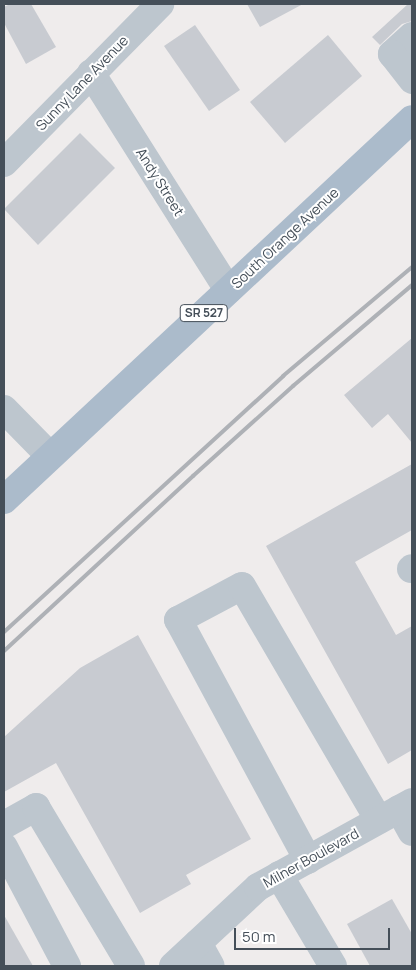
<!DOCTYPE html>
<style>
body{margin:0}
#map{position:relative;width:416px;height:970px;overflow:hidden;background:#efecec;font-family:Manrope,sans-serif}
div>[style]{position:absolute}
.building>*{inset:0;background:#c8cbd1}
.minor>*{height:28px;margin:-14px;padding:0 14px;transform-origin:14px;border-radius:14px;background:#bdc6ce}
.major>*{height:28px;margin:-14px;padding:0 14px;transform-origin:14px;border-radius:14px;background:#abbbcb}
.rail>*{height:4px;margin:-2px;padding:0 2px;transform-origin:2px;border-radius:2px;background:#aeb1b6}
span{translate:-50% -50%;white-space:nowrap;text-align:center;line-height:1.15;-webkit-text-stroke:4px #fff;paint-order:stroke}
.shield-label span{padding:1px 4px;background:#fff;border:1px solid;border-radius:4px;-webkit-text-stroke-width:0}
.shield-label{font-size:12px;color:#454f59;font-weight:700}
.street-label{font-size:14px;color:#454f59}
.frame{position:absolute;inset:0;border:5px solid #454f59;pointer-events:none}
.scale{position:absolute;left:234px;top:928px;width:156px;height:22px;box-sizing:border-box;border:2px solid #454f59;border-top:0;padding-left:6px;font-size:15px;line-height:18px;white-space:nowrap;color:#454f59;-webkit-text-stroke:4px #fff;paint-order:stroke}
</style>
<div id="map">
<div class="building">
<i style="clip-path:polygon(10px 4px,31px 4px,56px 47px,26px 64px,4px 23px,4px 7px)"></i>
<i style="clip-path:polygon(247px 4px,303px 4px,260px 27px)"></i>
<i style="clip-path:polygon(408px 4px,412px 4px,412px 21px,402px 24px,380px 45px,372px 37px)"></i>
<i style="clip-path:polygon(195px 25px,240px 90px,209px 111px,164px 46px)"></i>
<i style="clip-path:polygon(328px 35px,362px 76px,285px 143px,250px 102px)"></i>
<i style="clip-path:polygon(80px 133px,115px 168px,38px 245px,4px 209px)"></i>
<i style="clip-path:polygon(412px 338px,412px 443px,388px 414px,372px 428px,344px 395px)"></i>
<i style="clip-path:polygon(412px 464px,412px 530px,355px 562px,396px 635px,412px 626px,412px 750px,388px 764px,266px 546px)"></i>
<i style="clip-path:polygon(138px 635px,251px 839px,186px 875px,191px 884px,140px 913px,56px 763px,4px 792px,4px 737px,80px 668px)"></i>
<i style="clip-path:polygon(392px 899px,412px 934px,412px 966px,370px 966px,347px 924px)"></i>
<i style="clip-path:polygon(4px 915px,33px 966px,4px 966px)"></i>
</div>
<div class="minor">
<i style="left:412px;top:36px;width:27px;rotate:138deg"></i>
<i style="left:392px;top:54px;width:33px;rotate:52deg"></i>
<i style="left:91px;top:73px;width:257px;rotate:57.7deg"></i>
<i style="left:4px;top:163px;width:223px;rotate:-45.5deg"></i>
<i style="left:4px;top:409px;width:66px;rotate:45.6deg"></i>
<i style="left:411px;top:569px;width:1px;rotate:-45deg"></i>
<i style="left:399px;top:809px;width:26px;rotate:61deg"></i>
<i style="left:4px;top:825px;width:37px;rotate:-29deg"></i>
<i style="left:36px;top:807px;width:185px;rotate:59.1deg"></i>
<i style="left:4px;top:847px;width:135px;rotate:62.1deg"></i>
<i style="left:308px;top:860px;width:273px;rotate:-118.4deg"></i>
<i style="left:178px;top:620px;width:72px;rotate:-28deg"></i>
<i style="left:242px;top:586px;width:271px;rotate:59.7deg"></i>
<i style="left:279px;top:875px;width:106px;rotate:59.3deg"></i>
<i style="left:198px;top:943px;width:26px;rotate:61deg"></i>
<i style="left:173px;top:966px;width:116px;rotate:-42.9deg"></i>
<i style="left:258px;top:887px;width:176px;rotate:-28.9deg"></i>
</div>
<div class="major">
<i style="left:4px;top:500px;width:558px;rotate:-43.04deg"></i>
</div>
<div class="rail">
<i style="left:4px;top:632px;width:379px;rotate:-42.5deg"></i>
<i style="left:283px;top:376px;width:169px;rotate:-40.2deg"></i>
<i style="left:4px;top:651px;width:258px;rotate:-42.8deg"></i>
<i style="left:193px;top:476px;width:135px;rotate:-42deg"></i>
<i style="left:293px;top:386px;width:156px;rotate:-40.3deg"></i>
</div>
<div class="shield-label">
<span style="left:204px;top:313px">SR 527</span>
</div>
<div class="street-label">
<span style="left:82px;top:83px;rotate:-46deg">Sunny Lane Avenue</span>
<span style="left:160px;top:182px;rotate:58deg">Andy Street</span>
<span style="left:285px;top:238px;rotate:-43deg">South Orange Avenue</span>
<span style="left:311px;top:858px;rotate:-29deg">Milner Boulevard</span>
</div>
<div class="frame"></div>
<div class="scale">50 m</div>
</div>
